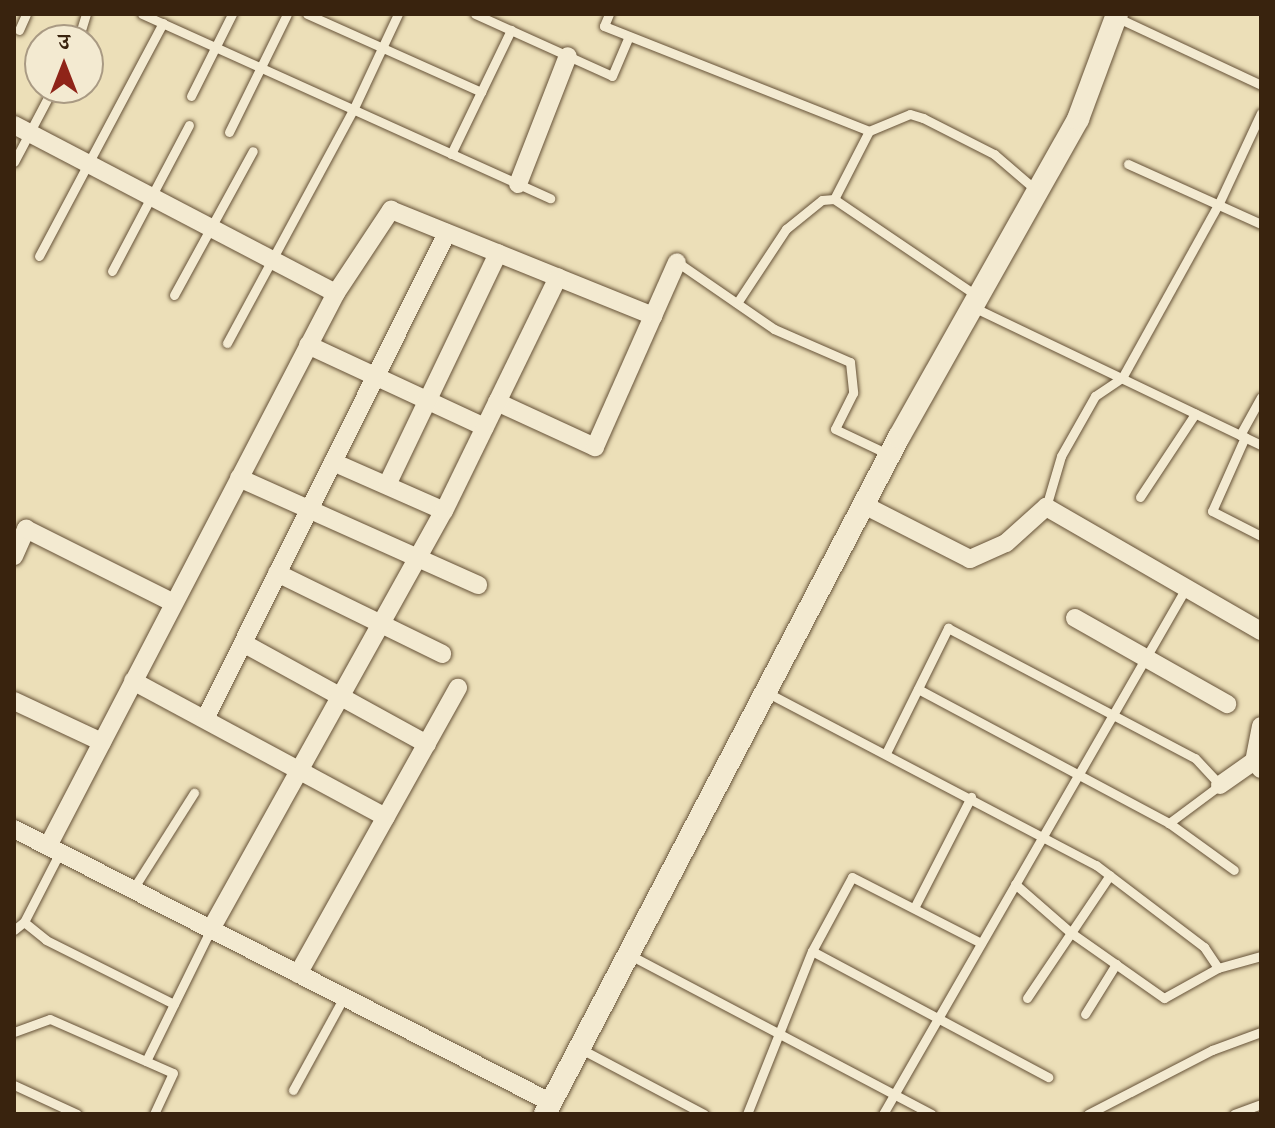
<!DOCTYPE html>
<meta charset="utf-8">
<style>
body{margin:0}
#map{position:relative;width:1275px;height:1128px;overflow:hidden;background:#ecdfb8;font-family:Alegreya,"Noto Serif Devanagari",serif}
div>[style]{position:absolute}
.roads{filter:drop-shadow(0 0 2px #665238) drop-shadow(0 0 2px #665238)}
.service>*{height:9px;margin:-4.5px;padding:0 4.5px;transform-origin:4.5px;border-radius:4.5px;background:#f3ead1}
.minor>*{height:18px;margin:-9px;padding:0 9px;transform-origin:9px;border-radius:9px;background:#f3ead1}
.tertiary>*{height:22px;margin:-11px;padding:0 11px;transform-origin:11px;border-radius:11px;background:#f3ead1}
span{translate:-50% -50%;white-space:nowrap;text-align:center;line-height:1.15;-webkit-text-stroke:7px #f3ead1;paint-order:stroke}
.frame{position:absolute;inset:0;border:16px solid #39230e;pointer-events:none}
.north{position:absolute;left:24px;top:24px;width:80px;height:80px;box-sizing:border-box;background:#f3ead1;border:2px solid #a99a83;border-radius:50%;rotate:0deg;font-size:22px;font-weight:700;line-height:32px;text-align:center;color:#39230e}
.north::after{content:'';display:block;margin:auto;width:28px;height:36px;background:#8f2418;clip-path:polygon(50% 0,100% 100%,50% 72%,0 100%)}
</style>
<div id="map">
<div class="roads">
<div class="service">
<i style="left:142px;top:14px;width:448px;rotate:24.3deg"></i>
<i style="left:307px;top:14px;width:191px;rotate:24.1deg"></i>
<i style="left:475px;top:14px;width:150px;rotate:24.3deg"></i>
<i style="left:612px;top:76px;width:43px;rotate:-67deg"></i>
<i style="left:609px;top:14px;width:13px;rotate:113deg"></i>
<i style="left:604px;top:26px;width:285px;rotate:21.6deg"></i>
<i style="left:869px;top:131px;width:44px;rotate:-22.5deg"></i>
<i style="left:910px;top:114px;width:14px;rotate:17deg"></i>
<i style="left:923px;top:118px;width:80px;rotate:26.9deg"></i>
<i style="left:994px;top:154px;width:57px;rotate:40.7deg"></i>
<i style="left:1116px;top:17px;width:160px;rotate:25.1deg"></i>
<i style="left:19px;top:30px;width:17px;rotate:-66deg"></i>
<i style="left:78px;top:40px;width:27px;rotate:-73deg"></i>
<i style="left:191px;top:96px;width:92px;rotate:-63.4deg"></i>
<i style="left:869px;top:131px;width:76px;rotate:117.2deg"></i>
<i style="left:834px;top:199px;width:171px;rotate:34.1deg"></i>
<i style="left:229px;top:132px;width:131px;rotate:-63.8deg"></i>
<i style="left:451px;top:154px;width:138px;rotate:-64.2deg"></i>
<i style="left:14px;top:162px;width:84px;rotate:-62.2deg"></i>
<i style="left:1128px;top:164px;width:146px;rotate:24.3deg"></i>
<i style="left:39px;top:256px;width:264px;rotate:-62deg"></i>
<i style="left:677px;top:262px;width:118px;rotate:34.6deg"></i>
<i style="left:774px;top:329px;width:83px;rotate:23.5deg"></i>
<i style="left:850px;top:362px;width:31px;rotate:84deg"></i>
<i style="left:853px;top:393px;width:40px;rotate:116.6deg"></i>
<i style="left:835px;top:429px;width:61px;rotate:25.3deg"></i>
<i style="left:112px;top:271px;width:165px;rotate:-62.2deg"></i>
<i style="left:174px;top:295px;width:164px;rotate:-61.3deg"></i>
<i style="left:737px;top:303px;width:89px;rotate:-56.5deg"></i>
<i style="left:786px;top:229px;width:46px;rotate:-38.9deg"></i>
<i style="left:822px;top:200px;width:12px;rotate:-5deg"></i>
<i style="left:973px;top:307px;width:319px;rotate:25.6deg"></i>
<i style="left:227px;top:343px;width:265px;rotate:-61.6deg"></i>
<i style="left:353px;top:110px;width:106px;rotate:-64.9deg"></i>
<i style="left:1240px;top:435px;width:43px;rotate:-61.1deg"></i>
<i style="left:1245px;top:437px;width:81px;rotate:114deg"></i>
<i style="left:1212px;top:511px;width:55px;rotate:27deg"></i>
<i style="left:1140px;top:497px;width:100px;rotate:-56.5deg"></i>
<i style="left:1046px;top:507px;width:53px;rotate:-73.6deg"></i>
<i style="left:1061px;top:456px;width:69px;rotate:-60.5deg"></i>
<i style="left:1095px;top:396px;width:32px;rotate:-34deg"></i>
<i style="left:1122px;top:378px;width:200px;rotate:-61deg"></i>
<i style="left:1219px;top:203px;width:99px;rotate:-65deg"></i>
<i style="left:918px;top:689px;width:285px;rotate:28.1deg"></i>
<i style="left:1169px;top:823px;width:80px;rotate:35.9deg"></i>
<i style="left:766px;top:692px;width:373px;rotate:27.7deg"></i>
<i style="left:1096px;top:865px;width:136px;rotate:37.2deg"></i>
<i style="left:1204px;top:947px;width:25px;rotate:56deg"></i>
<i style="left:886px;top:753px;width:140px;rotate:-63.6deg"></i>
<i style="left:948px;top:628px;width:279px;rotate:27.8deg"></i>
<i style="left:1195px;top:758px;width:37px;rotate:47deg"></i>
<i style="left:1220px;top:785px;width:64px;rotate:143.3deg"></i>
<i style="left:1015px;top:884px;width:73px;rotate:41.1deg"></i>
<i style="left:1070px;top:932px;width:115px;rotate:35.1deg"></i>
<i style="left:1164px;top:998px;width:62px;rotate:-29.1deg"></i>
<i style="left:1218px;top:968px;width:45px;rotate:-15.6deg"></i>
<i style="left:133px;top:889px;width:114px;rotate:-57.6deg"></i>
<i style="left:914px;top:908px;width:125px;rotate:-62.8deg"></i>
<i style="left:24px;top:922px;width:28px;rotate:39deg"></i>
<i style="left:46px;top:940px;width:143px;rotate:26.6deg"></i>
<i style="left:14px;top:930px;width:13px;rotate:-39deg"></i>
<i style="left:24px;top:922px;width:79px;rotate:-62.8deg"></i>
<i style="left:812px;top:951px;width:268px;rotate:28.1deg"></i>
<i style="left:628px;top:954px;width:343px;rotate:27.8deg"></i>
<i style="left:1027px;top:998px;width:148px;rotate:-56deg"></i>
<i style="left:1085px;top:1014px;width:59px;rotate:-58.2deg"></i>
<i style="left:14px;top:1032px;width:38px;rotate:-20deg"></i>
<i style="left:50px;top:1019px;width:134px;rotate:23.7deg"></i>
<i style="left:173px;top:1073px;width:45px;rotate:114.9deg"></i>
<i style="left:581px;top:1049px;width:139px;rotate:27.9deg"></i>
<i style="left:146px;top:1061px;width:147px;rotate:-63.8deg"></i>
<i style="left:14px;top:1085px;width:69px;rotate:24.7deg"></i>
<i style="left:293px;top:1090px;width:106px;rotate:-61.3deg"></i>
<i style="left:747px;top:1114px;width:175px;rotate:-68.3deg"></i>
<i style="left:812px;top:951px;width:84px;rotate:-61.6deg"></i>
<i style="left:852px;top:877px;width:145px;rotate:27.1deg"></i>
<i style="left:883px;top:1114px;width:607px;rotate:-60.06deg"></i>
<i style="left:1088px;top:1114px;width:140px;rotate:-27.3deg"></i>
<i style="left:1212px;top:1050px;width:52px;rotate:-20.2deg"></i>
<i style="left:1234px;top:1114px;width:29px;rotate:-20deg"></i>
</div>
<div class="minor">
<i style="left:14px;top:125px;width:363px;rotate:27.6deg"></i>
<i style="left:518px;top:184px;width:137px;rotate:-68.7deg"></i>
<i style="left:308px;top:345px;width:195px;rotate:24.9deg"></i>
<i style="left:497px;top:402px;width:108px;rotate:24.7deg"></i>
<i style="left:595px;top:447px;width:202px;rotate:-66.1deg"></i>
<i style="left:333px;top:462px;width:121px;rotate:23.8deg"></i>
<i style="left:239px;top:478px;width:262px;rotate:24.1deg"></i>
<i style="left:387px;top:485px;width:257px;rotate:-64.4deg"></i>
<i style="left:864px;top:505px;width:119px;rotate:27deg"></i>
<i style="left:970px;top:559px;width:39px;rotate:-24deg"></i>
<i style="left:1006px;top:543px;width:54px;rotate:-42deg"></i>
<i style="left:1046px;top:507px;width:248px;rotate:30deg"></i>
<i style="left:14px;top:556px;width:30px;rotate:-66deg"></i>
<i style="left:26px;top:529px;width:165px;rotate:26.6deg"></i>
<i style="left:277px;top:573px;width:184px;rotate:26.1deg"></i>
<i style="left:1075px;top:618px;width:175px;rotate:29.5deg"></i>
<i style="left:243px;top:643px;width:210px;rotate:28.8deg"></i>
<i style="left:133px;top:681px;width:287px;rotate:28.3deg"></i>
<i style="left:14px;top:701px;width:97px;rotate:25deg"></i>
<i style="left:205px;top:719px;width:543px;rotate:-63.53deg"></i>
<i style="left:1261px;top:726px;width:36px;rotate:101deg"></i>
<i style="left:1254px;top:761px;width:11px;rotate:49deg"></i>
<i style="left:1220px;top:785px;width:42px;rotate:-35.2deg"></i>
<i style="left:14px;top:829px;width:602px;rotate:26.99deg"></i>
<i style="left:48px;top:846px;width:624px;rotate:-62.49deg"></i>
<i style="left:336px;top:293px;width:100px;rotate:-56.5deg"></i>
<i style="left:391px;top:210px;width:283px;rotate:22deg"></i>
<i style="left:211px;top:929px;width:479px;rotate:-60.9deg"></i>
<i style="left:444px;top:511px;width:260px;rotate:-64deg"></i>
<i style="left:298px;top:974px;width:328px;rotate:-60.8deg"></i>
</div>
<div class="tertiary">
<i style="left:545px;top:1114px;width:764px;rotate:-62.4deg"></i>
<i style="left:899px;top:437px;width:365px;rotate:-60.6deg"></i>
<i style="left:1078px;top:119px;width:112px;rotate:-69.6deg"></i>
</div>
</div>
<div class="frame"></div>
<div class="north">उ</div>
</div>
